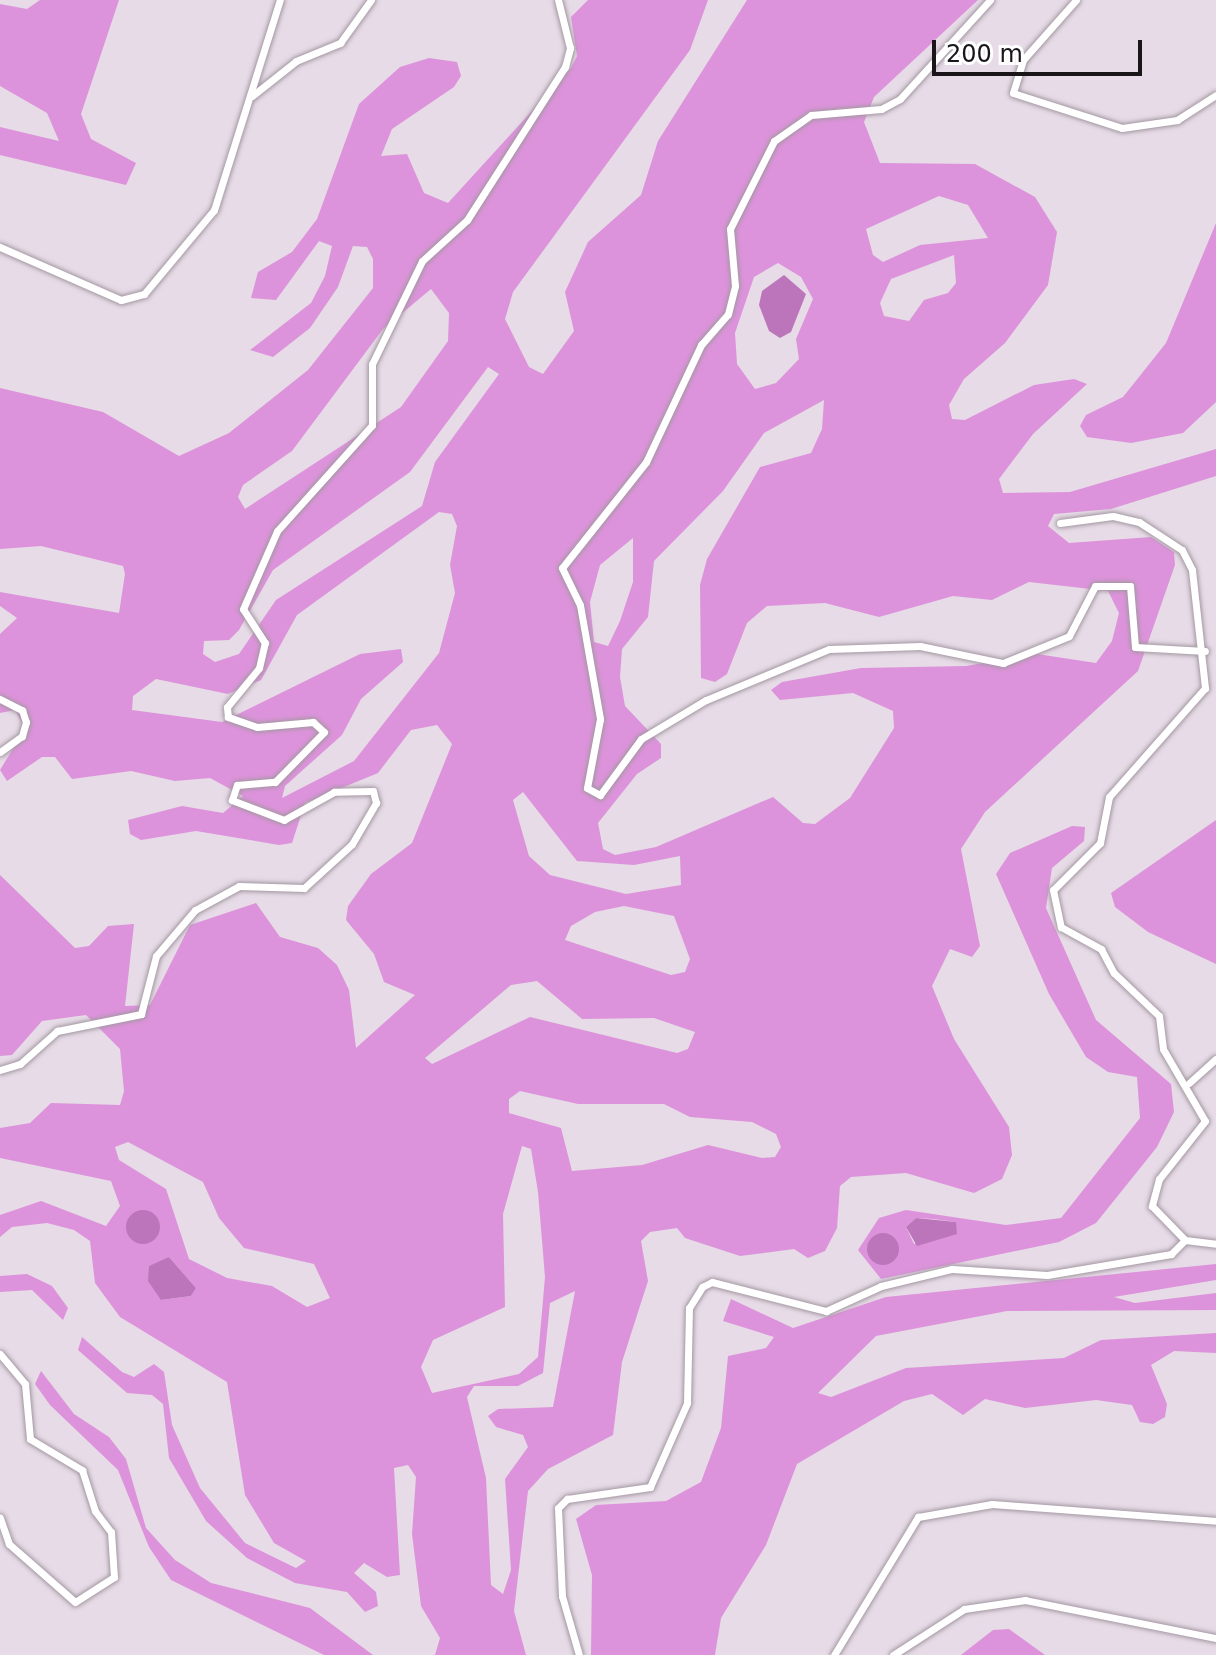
<!DOCTYPE html>
<style>
body{margin:0}
#map{position:relative;width:1216px;height:1655px;overflow:hidden;background:#e6dbe6;font-family:"DejaVu Sans",sans-serif}
div>[style]{position:absolute}
.forest>*{inset:0;background:#dd93db}
.water>*{inset:0;background:#bc75bb}
.round{border-radius:50%}
.roads{filter:drop-shadow(0 0 2px #a398a2) drop-shadow(0 0 2px #a398a2)}
.street>*{height:7px;margin:-3.5px;padding:0 3.5px;transform-origin:3.5px;border-radius:3.5px;background:#fff}
span{translate:-50% -50%;white-space:nowrap;text-align:center;line-height:1.15;-webkit-text-stroke:8px #fff;paint-order:stroke}
.scale{position:absolute;left:932px;top:40px;width:210px;height:36px;box-sizing:border-box;border:4px solid #191519;border-top:0;padding-left:10px;font-size:24px;line-height:28px;white-space:nowrap;color:#191519;-webkit-text-stroke:6px #fff;paint-order:stroke}
</style>
<div id="map">
<div class="forest">
<i style="clip-path:polygon(40px 0,119px 0,81px 114px,91px 139px,136px 163px,126px 185px,0 155px,0 127px,59px 141px,47px 113px,0 86px,0 4px,27px 9px)"></i>
<i style="clip-path:polygon(evenodd,588px 0,708px 0,690px 50px,513px 292px,505px 319px,529px 367px,543px 374px,574px 331px,565px 292px,588px 242px,641px 195px,658px 141px,747px 0,978px 0,874px 97px,864px 122px,880px 163px,975px 164px,1035px 197px,1057px 232px,1048px 285px,1005px 343px,964px 379px,949px 405px,952px 419px,965px 420px,1034px 385px,1074px 379px,1087px 384px,1033px 434px,999px 479px,1003px 493px,1070px 492px,1216px 449px,1216px 476px,1111px 509px,1054px 514px,1048px 526px,1069px 543px,1151px 537px,1174px 552px,1175px 565px,1138px 671px,985px 812px,961px 849px,980px 946px,972px 957px,950px 949px,932px 986px,954px 1039px,1009px 1127px,1012px 1155px,1002px 1179px,974px 1193px,906px 1173px,851px 1177px,840px 1186px,837px 1228px,825px 1251px,808px 1258px,794px 1249px,740px 1256px,685px 1238px,677px 1228px,650px 1232px,641px 1241px,648px 1281px,622px 1362px,613px 1435px,548px 1469px,528px 1491px,514px 1611px,526px 1655px,435px 1655px,440px 1638px,421px 1606px,412px 1534px,416px 1477px,408px 1465px,394px 1468px,400px 1575px,387px 1577px,364px 1563px,354px 1573px,376px 1592px,378px 1606px,365px 1612px,347px 1592px,295px 1583px,247px 1558px,206px 1521px,169px 1458px,163px 1404px,152px 1395px,127px 1393px,78px 1350px,82px 1337px,122px 1372px,134px 1377px,154px 1364px,164px 1372px,172px 1425px,200px 1488px,245px 1543px,296px 1568px,306px 1561px,274px 1543px,245px 1495px,227px 1382px,120px 1317px,95px 1283px,90px 1241px,74px 1230px,47px 1223px,12px 1227px,0 1237px,0 1215px,41px 1201px,106px 1226px,120px 1206px,111px 1181px,0 1158px,0 1128px,30px 1123px,51px 1103px,120px 1105px,124px 1091px,120px 1049px,86px 1015px,42px 1021px,12px 1055px,0 1056px,0 875px,75px 948px,89px 946px,108px 926px,134px 924px,125px 1006px,150px 1005px,190px 925px,256px 903px,280px 937px,318px 948px,337px 965px,349px 990px,356px 1048px,415px 995px,384px 982px,374px 954px,346px 920px,348px 906px,371px 874px,412px 843px,452px 744px,437px 725px,411px 730px,378px 773px,305px 803px,292px 843px,279px 845px,196px 831px,141px 840px,130px 834px,128px 820px,182px 806px,223px 813px,243px 796px,210px 778px,175px 781px,131px 771px,72px 779px,55px 757px,42px 757px,7px 781px,0 770px,25px 729px,15px 710px,0 713px,0 634px,17px 618px,0 606px,0 592px,119px 613px,125px 574px,123px 566px,41px 546px,0 549px,0 388px,103px 412px,179px 456px,229px 433px,308px 370px,373px 288px,373px 259px,367px 247px,353px 246px,338px 287px,310px 328px,273px 357px,250px 350px,311px 303px,325px 276px,332px 246px,319px 241px,276px 300px,251px 298px,258px 272px,292px 252px,317px 219px,359px 104px,400px 67px,429px 58px,457px 62px,461px 76px,454px 87px,392px 129px,381px 156px,407px 154px,424px 193px,448px 203px,571px 68px,577px 56px,571px 17px,588px 0,939px 196px,968px 205px,988px 238px,920px 245px,883px 262px,873px 255px,866px 229px,939px 196px,588px 0,954px 255px,956px 283px,948px 293px,924px 300px,909px 321px,884px 316px,880px 303px,891px 279px,954px 255px,588px 0,778px 263px,801px 277px,813px 299px,796px 339px,799px 359px,776px 383px,755px 389px,737px 364px,735px 333px,754px 277px,778px 263px,588px 0,431px 289px,449px 313px,448px 341px,401px 407px,245px 509px,238px 497px,243px 485px,292px 451px,383px 329px,431px 289px,588px 0,488px 367px,499px 374px,435px 462px,422px 506px,276px 600px,239px 654px,215px 662px,203px 654px,204px 641px,229px 640px,239px 630px,273px 570px,410px 472px,488px 367px,588px 0,824px 400px,822px 429px,811px 453px,760px 467px,707px 559px,700px 585px,701px 678px,715px 682px,727px 674px,747px 623px,767px 606px,825px 603px,879px 617px,953px 596px,992px 600px,1029px 582px,1108px 591px,1119px 613px,1112px 641px,1096px 663px,1037px 654px,966px 666px,861px 668px,782px 682px,771px 690px,780px 700px,853px 693px,893px 711px,894px 728px,850px 798px,815px 824px,803px 823px,773px 797px,656px 847px,615px 855px,603px 849px,598px 823px,637px 774px,661px 758px,661px 744px,625px 706px,620px 677px,622px 649px,648px 617px,654px 561px,723px 491px,764px 433px,824px 400px,588px 0,439px 512px,452px 514px,457px 526px,450px 565px,455px 593px,439px 653px,354px 761px,282px 798px,285px 786px,342px 735px,361px 699px,403px 662px,401px 649px,360px 654px,222px 722px,132px 710px,133px 696px,156px 679px,228px 694px,261px 680px,297px 615px,439px 512px,588px 0,633px 538px,633px 582px,620px 621px,608px 646px,594px 642px,590px 602px,600px 565px,633px 538px,588px 0,523px 792px,577px 861px,634px 865px,680px 856px,681px 885px,626px 894px,550px 875px,529px 856px,513px 800px,523px 792px,588px 0,624px 906px,674px 916px,690px 959px,685px 972px,671px 975px,565px 940px,571px 926px,595px 912px,624px 906px,588px 0,537px 981px,582px 1019px,654px 1018px,695px 1032px,688px 1049px,677px 1053px,530px 1017px,432px 1064px,425px 1058px,511px 985px,537px 981px,588px 0,520px 1091px,578px 1104px,664px 1104px,690px 1117px,752px 1122px,776px 1134px,781px 1147px,775px 1157px,762px 1158px,708px 1145px,642px 1165px,572px 1171px,561px 1128px,509px 1113px,509px 1099px,520px 1091px,588px 0,128px 1142px,203px 1182px,219px 1218px,244px 1248px,314px 1264px,330px 1298px,307px 1307px,272px 1286px,227px 1278px,189px 1259px,166px 1189px,119px 1160px,115px 1147px,128px 1142px,588px 0,522px 1146px,531px 1149px,538px 1192px,545px 1277px,538px 1357px,519px 1374px,432px 1393px,421px 1367px,433px 1340px,505px 1307px,503px 1214px,522px 1146px,588px 0,169px 1257px,196px 1288px,191px 1296px,161px 1300px,169px 1257px,588px 0,575px 1291px,553px 1407px,498px 1409px,488px 1416px,496px 1427px,523px 1435px,528px 1447px,505px 1479px,511px 1570px,503px 1594px,491px 1585px,486px 1478px,467px 1397px,474px 1386px,518px 1386px,543px 1373px,550px 1303px,575px 1291px)"></i>
<i style="clip-path:polygon(1216px 223px,1216px 402px,1183px 433px,1131px 443px,1087px 437px,1080px 426px,1086px 415px,1123px 397px,1166px 343px)"></i>
<i style="clip-path:polygon(1216px 820px,1216px 964px,1148px 932px,1115px 907px,1111px 893px)"></i>
<i style="clip-path:polygon(evenodd,1072px 826px,1085px 827px,1084px 841px,1052px 868px,1046px 908px,1096px 1020px,1171px 1084px,1174px 1112px,1157px 1147px,1096px 1223px,1059px 1242px,881px 1279px,858px 1250px,879px 1218px,906px 1210px,1006px 1225px,1061px 1218px,1140px 1118px,1137px 1077px,1108px 1072px,1086px 1057px,1049px 994px,996px 874px,1010px 853px,1072px 826px,916px 1218px,933px 1219px,956px 1222px,914px 1244px,906px 1227px,916px 1218px)"></i>
<i style="clip-path:polygon(1216px 1264px,1216px 1280px,1114px 1297px,1135px 1303px,1216px 1293px,1216px 1310px,1007px 1311px,876px 1336px,818px 1393px,831px 1397px,906px 1368px,1064px 1358px,1101px 1340px,1216px 1333px,1216px 1353px,1174px 1351px,1151px 1365px,1167px 1404px,1165px 1417px,1153px 1424px,1140px 1422px,1132px 1405px,1096px 1400px,1025px 1408px,985px 1399px,963px 1415px,932px 1394px,904px 1401px,797px 1464px,766px 1545px,721px 1618px,715px 1655px,591px 1655px,592px 1575px,576px 1519px,596px 1505px,666px 1501px,701px 1482px,721px 1428px,728px 1356px,766px 1348px,774px 1337px,723px 1321px,731px 1299px,793px 1328px,886px 1297px)"></i>
<i style="clip-path:polygon(27px 1274px,52px 1286px,68px 1308px,63px 1320px,32px 1290px,0 1292px,0 1276px)"></i>
<i style="clip-path:polygon(41px 1371px,74px 1414px,109px 1437px,126px 1459px,146px 1528px,175px 1560px,211px 1583px,310px 1608px,373px 1655px,324px 1655px,171px 1580px,149px 1547px,118px 1470px,50px 1405px,35px 1384px)"></i>
<i style="clip-path:polygon(1009px 1629px,1045px 1655px,961px 1655px,993px 1630px)"></i>
</div>
<div class="water">
<i style="clip-path:polygon(784px 275px,806px 294px,791px 332px,780px 338px,769px 331px,759px 305px,762px 291px)"></i>
<i class="round" style="left:126px;top:1210px;width:34px;height:34px"></i>
<i style="clip-path:polygon(916px 1218px,956px 1222px,957px 1234px,917px 1246px,906px 1227px)"></i>
<i class="round" style="left:867px;top:1233px;width:32px;height:32px"></i>
<i style="clip-path:polygon(169px 1257px,196px 1288px,191px 1296px,161px 1300px,148px 1281px,149px 1266px)"></i>
</div>
<div class="roads">
<div class="street">
<i style="left:990px;top:0;width:134px;rotate:132.3deg"></i>
<i style="left:900px;top:99px;width:21px;rotate:152deg"></i>
<i style="left:881px;top:109px;width:70px;rotate:175.1deg"></i>
<i style="left:811px;top:115px;width:45px;rotate:144.9deg"></i>
<i style="left:774px;top:141px;width:98px;rotate:116.6deg"></i>
<i style="left:730px;top:229px;width:57px;rotate:85deg"></i>
<i style="left:735px;top:286px;width:29px;rotate:104deg"></i>
<i style="left:728px;top:314px;width:41px;rotate:131.1deg"></i>
<i style="left:701px;top:345px;width:129px;rotate:115.2deg"></i>
<i style="left:646px;top:462px;width:135px;rotate:128.4deg"></i>
<i style="left:562px;top:568px;width:41px;rotate:64.1deg"></i>
<i style="left:580px;top:605px;width:116px;rotate:80deg"></i>
<i style="left:600px;top:719px;width:70px;rotate:100.7deg"></i>
<i style="left:587px;top:788px;width:15px;rotate:28deg"></i>
<i style="left:600px;top:795px;width:69px;rotate:-53.8deg"></i>
<i style="left:641px;top:739px;width:76px;rotate:-31deg"></i>
<i style="left:706px;top:700px;width:133px;rotate:-22.5deg"></i>
<i style="left:829px;top:649px;width:91px;rotate:-1.9deg"></i>
<i style="left:920px;top:646px;width:85px;rotate:11.6deg"></i>
<i style="left:1003px;top:663px;width:71px;rotate:-22.2deg"></i>
<i style="left:1069px;top:636px;width:56px;rotate:-62.5deg"></i>
<i style="left:1095px;top:586px;width:35px"></i>
<i style="left:1130px;top:586px;width:61px;rotate:85.3deg"></i>
<i style="left:1135px;top:647px;width:70px;rotate:3.3deg"></i>
<i style="left:1076px;top:0;width:80px;rotate:131.5deg"></i>
<i style="left:1023px;top:60px;width:34px;rotate:107deg"></i>
<i style="left:1013px;top:93px;width:114px;rotate:17.8deg"></i>
<i style="left:1122px;top:128px;width:56px;rotate:-8.3deg"></i>
<i style="left:1177px;top:120px;width:46px;rotate:-32.7deg"></i>
<i style="left:252px;top:96px;width:56px;rotate:-38.5deg"></i>
<i style="left:296px;top:61px;width:48px;rotate:-22.2deg"></i>
<i style="left:340px;top:43px;width:53px;rotate:-54.2deg"></i>
<i style="left:0;top:247px;width:132px;rotate:23.7deg"></i>
<i style="left:121px;top:300px;width:24px;rotate:-15deg"></i>
<i style="left:144px;top:294px;width:109px;rotate:-50.2deg"></i>
<i style="left:214px;top:210px;width:220px;rotate:-72.6deg"></i>
<i style="left:1060px;top:523px;width:53px;rotate:-7.5deg"></i>
<i style="left:1113px;top:516px;width:27px;rotate:13deg"></i>
<i style="left:1139px;top:522px;width:51px;rotate:33.1deg"></i>
<i style="left:1182px;top:550px;width:22px;rotate:63deg"></i>
<i style="left:1192px;top:570px;width:119px;rotate:83.7deg"></i>
<i style="left:1205px;top:688px;width:145px;rotate:131.4deg"></i>
<i style="left:1109px;top:797px;width:47px;rotate:101.1deg"></i>
<i style="left:1100px;top:843px;width:66px;rotate:135deg"></i>
<i style="left:1053px;top:890px;width:38px;rotate:78deg"></i>
<i style="left:1061px;top:927px;width:46px;rotate:28.8deg"></i>
<i style="left:1101px;top:949px;width:27px;rotate:62deg"></i>
<i style="left:1114px;top:973px;width:62px;rotate:43.7deg"></i>
<i style="left:1159px;top:1016px;width:33px;rotate:83deg"></i>
<i style="left:1163px;top:1049px;width:83px;rotate:59.7deg"></i>
<i style="left:1205px;top:1121px;width:74px;rotate:128.4deg"></i>
<i style="left:1159px;top:1179px;width:28px;rotate:105deg"></i>
<i style="left:1152px;top:1206px;width:47px;rotate:45.9deg"></i>
<i style="left:1185px;top:1240px;width:31px;rotate:7deg"></i>
<i style="left:0;top:699px;width:25px;rotate:27deg"></i>
<i style="left:22px;top:710px;width:13px;rotate:72deg"></i>
<i style="left:26px;top:722px;width:15px;rotate:106deg"></i>
<i style="left:22px;top:736px;width:27px;rotate:144deg"></i>
<i style="left:0;top:1070px;width:21px;rotate:-17deg"></i>
<i style="left:20px;top:1064px;width:50px;rotate:-41.7deg"></i>
<i style="left:57px;top:1031px;width:86px;rotate:-11.4deg"></i>
<i style="left:141px;top:1014px;width:60px;rotate:-75.5deg"></i>
<i style="left:156px;top:956px;width:60px;rotate:-49.7deg"></i>
<i style="left:195px;top:910px;width:50px;rotate:-28.6deg"></i>
<i style="left:239px;top:886px;width:65px;rotate:1.8deg"></i>
<i style="left:304px;top:888px;width:65px;rotate:-42.5deg"></i>
<i style="left:352px;top:844px;width:48px;rotate:-59.7deg"></i>
<i style="left:376px;top:803px;width:12px;rotate:-104deg"></i>
<i style="left:373px;top:791px;width:39px;rotate:179deg"></i>
<i style="left:334px;top:792px;width:57px;rotate:150.8deg"></i>
<i style="left:284px;top:820px;width:56px;rotate:-159deg"></i>
<i style="left:232px;top:800px;width:16px;rotate:-72deg"></i>
<i style="left:237px;top:785px;width:38px;rotate:-5deg"></i>
<i style="left:275px;top:782px;width:70px;rotate:-45.6deg"></i>
<i style="left:324px;top:732px;width:15px;rotate:-138deg"></i>
<i style="left:313px;top:722px;width:56px;rotate:174.9deg"></i>
<i style="left:257px;top:727px;width:31px;rotate:-161deg"></i>
<i style="left:228px;top:717px;width:10px;rotate:-96deg"></i>
<i style="left:227px;top:707px;width:50px;rotate:-50.6deg"></i>
<i style="left:259px;top:668px;width:26px;rotate:-77deg"></i>
<i style="left:265px;top:643px;width:40px;rotate:-122.9deg"></i>
<i style="left:243px;top:609px;width:85px;rotate:-66.4deg"></i>
<i style="left:277px;top:531px;width:142px;rotate:-48.1deg"></i>
<i style="left:372px;top:425px;width:61px;rotate:-90deg"></i>
<i style="left:372px;top:364px;width:114px;rotate:-64.1deg"></i>
<i style="left:422px;top:261px;width:61px;rotate:-42.3deg"></i>
<i style="left:467px;top:220px;width:182px;rotate:-57.4deg"></i>
<i style="left:565px;top:67px;width:20px;rotate:-75deg"></i>
<i style="left:570px;top:48px;width:49px;rotate:-104deg"></i>
<i style="left:1189px;top:1083px;width:36px;rotate:-42deg"></i>
<i style="left:0;top:1354px;width:39px;rotate:50deg"></i>
<i style="left:25px;top:1384px;width:55px;rotate:84.8deg"></i>
<i style="left:30px;top:1439px;width:61px;rotate:30.8deg"></i>
<i style="left:82px;top:1470px;width:43px;rotate:72.4deg"></i>
<i style="left:95px;top:1511px;width:26px;rotate:53deg"></i>
<i style="left:111px;top:1532px;width:45px;rotate:86.2deg"></i>
<i style="left:114px;top:1577px;width:46px;rotate:147.3deg"></i>
<i style="left:75px;top:1602px;width:88px;rotate:-138.7deg"></i>
<i style="left:9px;top:1544px;width:28px;rotate:-109deg"></i>
<i style="left:579px;top:1655px;width:61px;rotate:-106.1deg"></i>
<i style="left:562px;top:1596px;width:88px;rotate:-92.6deg"></i>
<i style="left:558px;top:1508px;width:13px;rotate:-45deg"></i>
<i style="left:567px;top:1499px;width:84px;rotate:-8.2deg"></i>
<i style="left:650px;top:1487px;width:92px;rotate:-66.2deg"></i>
<i style="left:687px;top:1403px;width:95px;rotate:-88.8deg"></i>
<i style="left:689px;top:1308px;width:25px;rotate:-58deg"></i>
<i style="left:702px;top:1287px;width:11px;rotate:-27deg"></i>
<i style="left:712px;top:1282px;width:118px;rotate:14.3deg"></i>
<i style="left:826px;top:1311px;width:60px;rotate:-24.4deg"></i>
<i style="left:881px;top:1286px;width:73px;rotate:-13.5deg"></i>
<i style="left:952px;top:1269px;width:95px;rotate:3.6deg"></i>
<i style="left:1047px;top:1275px;width:126px;rotate:-9.6deg"></i>
<i style="left:1171px;top:1254px;width:20px;rotate:-45deg"></i>
<i style="left:834px;top:1655px;width:162px;rotate:-58.7deg"></i>
<i style="left:918px;top:1517px;width:75px;rotate:-10deg"></i>
<i style="left:992px;top:1504px;width:225px;rotate:4.3deg"></i>
<i style="left:893px;top:1655px;width:85px;rotate:-32.9deg"></i>
<i style="left:964px;top:1609px;width:62px;rotate:-8.4deg"></i>
<i style="left:1025px;top:1600px;width:195px;rotate:11.3deg"></i>
</div>
</div>
<div class="scale">200 m</div>
</div>
